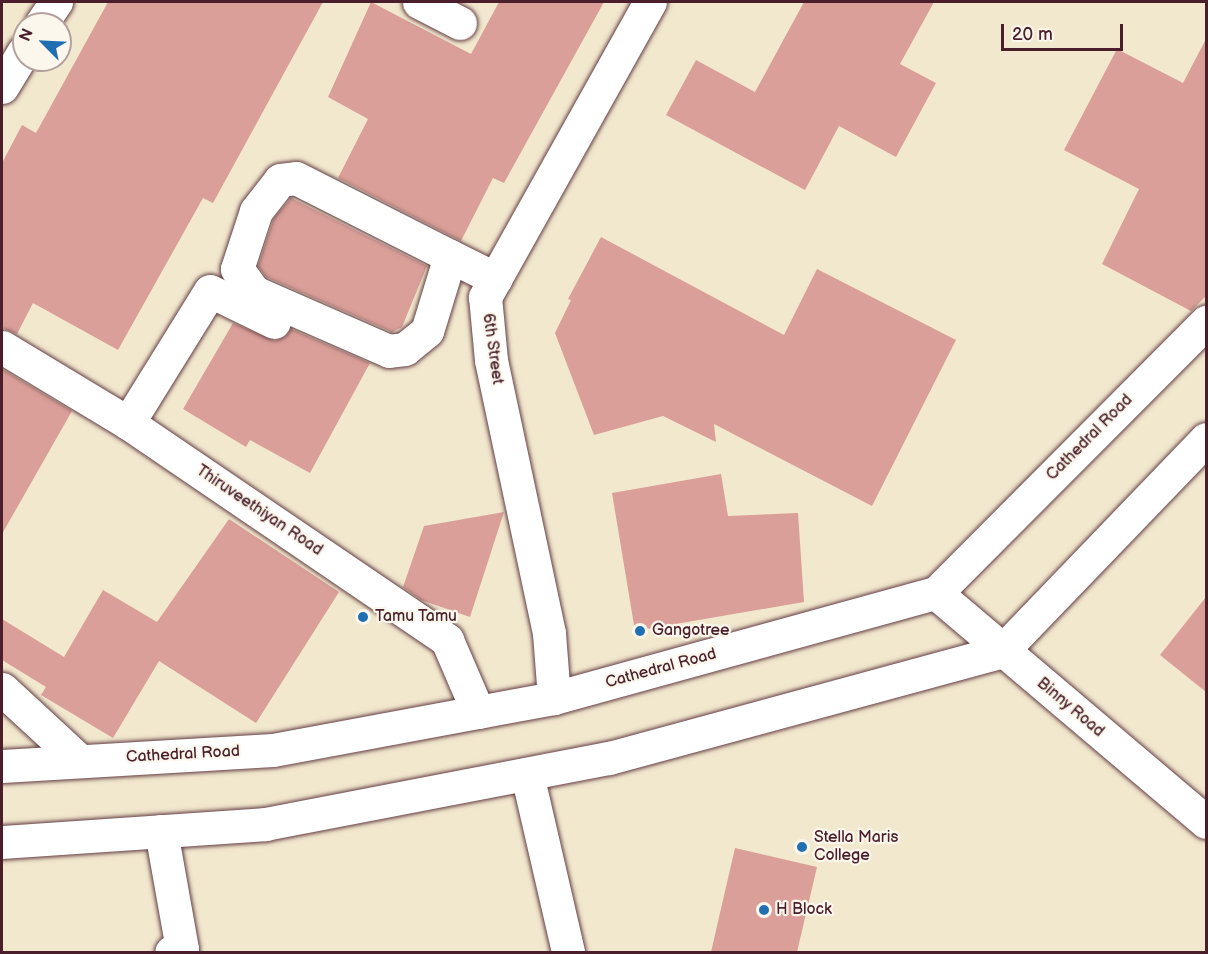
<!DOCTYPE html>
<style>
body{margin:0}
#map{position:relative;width:1208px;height:954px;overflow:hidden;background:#f2e8ce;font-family:"Balsamiq Sans",sans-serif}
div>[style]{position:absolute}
.building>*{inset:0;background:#da9f99}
.roads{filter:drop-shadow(0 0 2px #633d43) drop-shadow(0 0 2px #633d43)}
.minor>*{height:33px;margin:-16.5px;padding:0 16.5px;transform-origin:16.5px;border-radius:16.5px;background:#fff}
.major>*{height:33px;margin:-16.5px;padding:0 16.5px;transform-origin:16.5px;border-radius:16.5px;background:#fff}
.dots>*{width:16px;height:16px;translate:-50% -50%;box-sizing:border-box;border:3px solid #fbf7ec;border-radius:50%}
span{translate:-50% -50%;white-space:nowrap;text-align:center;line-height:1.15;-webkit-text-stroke:4.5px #fbf7ec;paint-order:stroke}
.street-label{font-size:16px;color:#4a1f2b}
.poi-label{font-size:16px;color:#4a1f2b}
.left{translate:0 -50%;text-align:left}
.frame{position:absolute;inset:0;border:3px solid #4a1f2b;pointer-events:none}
.north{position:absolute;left:12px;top:12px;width:60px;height:60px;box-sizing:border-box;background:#fbf7ec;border:2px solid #b4a19f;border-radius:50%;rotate:294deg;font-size:16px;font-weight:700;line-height:24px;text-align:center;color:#4a1f2b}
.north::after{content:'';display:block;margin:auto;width:21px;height:27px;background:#1f6fb2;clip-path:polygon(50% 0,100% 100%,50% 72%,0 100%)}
.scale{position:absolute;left:1001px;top:24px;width:122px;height:27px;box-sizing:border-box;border:3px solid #4a1f2b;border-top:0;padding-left:8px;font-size:18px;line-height:21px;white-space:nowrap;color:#4a1f2b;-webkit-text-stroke:4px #fbf7ec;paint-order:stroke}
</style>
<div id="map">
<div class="building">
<i style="clip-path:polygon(108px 2px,323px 2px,213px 203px,203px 198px,118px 350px,33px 303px,17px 334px,2px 328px,2px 163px,22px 125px,36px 133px)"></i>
<i style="clip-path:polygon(371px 2px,471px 54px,499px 2px,604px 2px,504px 183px,493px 178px,461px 241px,338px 178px,368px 119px,328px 97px)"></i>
<i style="clip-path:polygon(804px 2px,934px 2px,900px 64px,936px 83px,896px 157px,839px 126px,805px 190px,666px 115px,696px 60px,755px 92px)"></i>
<i style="clip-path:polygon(1206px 39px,1206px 296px,1191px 311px,1102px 264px,1139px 189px,1064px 150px,1117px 49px,1183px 83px)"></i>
<i style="clip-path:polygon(291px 198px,427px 266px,402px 327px,392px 332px,266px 277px,258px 266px,274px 218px)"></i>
<i style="clip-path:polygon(601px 237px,784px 335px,817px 269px,956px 340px,872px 506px,714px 424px,716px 442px,663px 416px,594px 435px,555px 333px,571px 300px,568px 299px)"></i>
<i style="clip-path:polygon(233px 323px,275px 341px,285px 337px,291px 329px,370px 363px,310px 473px,250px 440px,246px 447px,183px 409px)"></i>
<i style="clip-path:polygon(2px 369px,72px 411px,2px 534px)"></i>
<i style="clip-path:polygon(721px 474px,728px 516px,798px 513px,804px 602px,635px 631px,612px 493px)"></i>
<i style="clip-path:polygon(504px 512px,470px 617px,421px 600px,403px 587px,424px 526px)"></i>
<i style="clip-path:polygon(229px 519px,339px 592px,256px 723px,159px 661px,113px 738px,41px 695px,46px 687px,2px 660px,2px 619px,64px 657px,103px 590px,157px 622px)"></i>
<i style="clip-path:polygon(1206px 597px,1206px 692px,1160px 655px)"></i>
<i style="clip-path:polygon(735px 848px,817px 867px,797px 952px,711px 952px)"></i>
</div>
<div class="roads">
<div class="minor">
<i style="left:419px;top:2px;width:46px;rotate:27.1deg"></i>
<i style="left:41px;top:24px;width:27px;rotate:-56deg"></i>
<i style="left:2px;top:87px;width:42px;rotate:-58.6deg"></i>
<i style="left:450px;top:256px;width:78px;rotate:107deg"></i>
<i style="left:427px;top:331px;width:28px;rotate:141deg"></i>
<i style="left:405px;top:349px;width:16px;rotate:173deg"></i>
<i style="left:389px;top:351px;width:147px;rotate:-156.4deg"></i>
<i style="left:254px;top:292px;width:29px;rotate:-126deg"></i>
<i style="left:237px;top:269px;width:61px;rotate:-71.9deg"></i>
<i style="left:256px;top:211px;width:39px;rotate:-52deg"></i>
<i style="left:280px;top:180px;width:16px;rotate:-7deg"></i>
<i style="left:296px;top:178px;width:173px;rotate:26.9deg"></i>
<i style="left:450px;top:256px;width:51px;rotate:26.6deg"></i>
<i style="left:2px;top:347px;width:147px;rotate:31.1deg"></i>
<i style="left:128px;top:423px;width:386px;rotate:34.2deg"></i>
<i style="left:447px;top:640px;width:78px;rotate:66.7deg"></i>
<i style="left:128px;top:423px;width:155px;rotate:-58.2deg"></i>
<i style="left:210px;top:291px;width:71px;rotate:25.8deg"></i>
<i style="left:936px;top:593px;width:354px;rotate:40.3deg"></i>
<i style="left:2px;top:689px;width:106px;rotate:42.7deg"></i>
<i style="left:554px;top:698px;width:65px;rotate:-94.4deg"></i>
<i style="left:549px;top:633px;width:279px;rotate:-102deg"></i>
<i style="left:491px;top:360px;width:63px;rotate:-95.4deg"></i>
<i style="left:485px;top:297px;width:338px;rotate:-60.8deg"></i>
<i style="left:527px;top:774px;width:183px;rotate:77deg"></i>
<i style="left:161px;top:831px;width:120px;rotate:79.9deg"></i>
<i style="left:182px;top:949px;width:11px;rotate:165deg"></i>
</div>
<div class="major">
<i style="left:2px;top:766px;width:271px;rotate:-3.4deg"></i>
<i style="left:273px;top:750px;width:208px;rotate:-10.5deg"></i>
<i style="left:478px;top:712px;width:77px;rotate:-10.4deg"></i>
<i style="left:554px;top:698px;width:396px;rotate:-15.4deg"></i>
<i style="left:936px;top:593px;width:383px;rotate:-45.1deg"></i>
<i style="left:2px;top:842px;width:264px;rotate:-3.9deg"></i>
<i style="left:265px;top:824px;width:350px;rotate:-10.9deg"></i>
<i style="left:609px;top:758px;width:407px;rotate:-15.2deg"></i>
<i style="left:1002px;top:651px;width:294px;rotate:-46.1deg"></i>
</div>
</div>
<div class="dots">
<i style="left:363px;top:617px;background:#1f6fb2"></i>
<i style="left:640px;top:631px;background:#1f6fb2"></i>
<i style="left:802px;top:847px;background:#1f6fb2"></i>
<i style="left:764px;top:910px;background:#1f6fb2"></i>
</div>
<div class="street-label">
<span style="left:492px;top:349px;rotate:82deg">6th Street</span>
<span style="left:1090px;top:438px;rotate:-45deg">Cathedral Road</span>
<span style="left:259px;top:511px;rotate:34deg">Thiruveethiyan Road</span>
<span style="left:661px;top:669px;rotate:-15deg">Cathedral Road</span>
<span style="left:1070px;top:708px;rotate:40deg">Binny Road</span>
<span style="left:183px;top:755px;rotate:-3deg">Cathedral Road</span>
</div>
<div class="poi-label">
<span class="left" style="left:375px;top:617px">Tamu Tamu</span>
<span class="left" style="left:652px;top:631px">Gangotree</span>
<span class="left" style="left:814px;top:847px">Stella Maris<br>College</span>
<span class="left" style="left:776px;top:910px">H Block</span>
</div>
<div class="frame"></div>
<div class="north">N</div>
<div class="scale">20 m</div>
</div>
